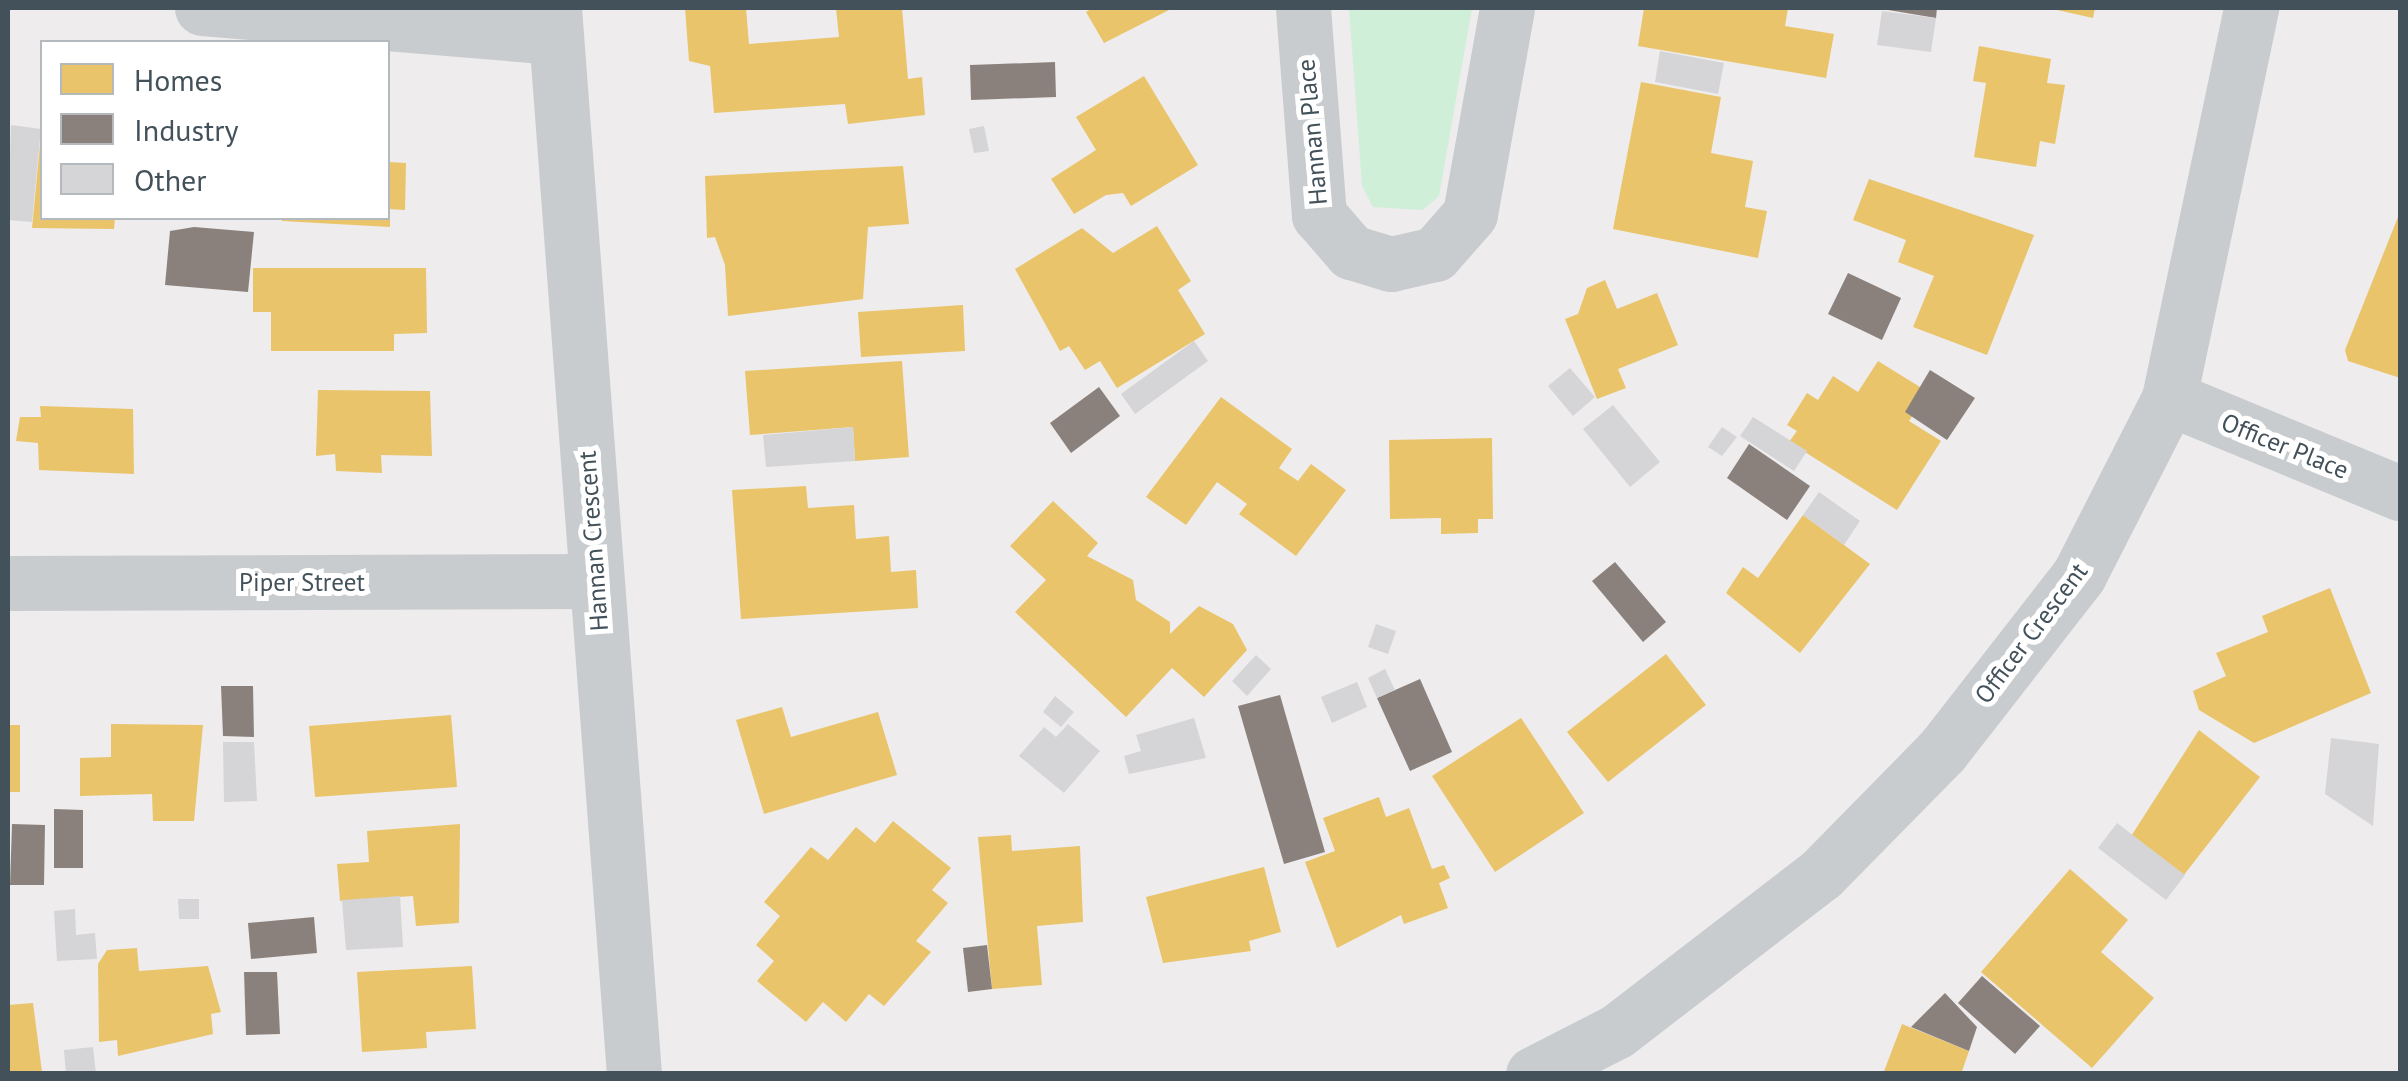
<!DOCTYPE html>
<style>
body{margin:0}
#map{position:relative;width:2408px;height:1081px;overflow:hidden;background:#eeeced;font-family:"PT Sans",sans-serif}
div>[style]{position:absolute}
.green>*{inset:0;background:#cfefd9}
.homes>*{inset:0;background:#e9c46a}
.industry>*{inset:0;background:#8a817c}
.building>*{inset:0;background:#d5d5d7}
.minor>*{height:55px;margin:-27.5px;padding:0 27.5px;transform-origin:27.5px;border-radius:27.5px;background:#c9ccce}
span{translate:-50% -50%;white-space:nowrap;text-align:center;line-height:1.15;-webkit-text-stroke:10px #fff;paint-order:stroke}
.street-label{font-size:25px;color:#43515a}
.frame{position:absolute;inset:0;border:10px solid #43515a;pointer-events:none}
.legend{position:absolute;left:40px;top:40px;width:350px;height:180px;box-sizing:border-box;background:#fff;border:2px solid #b4b9bd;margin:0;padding:12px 18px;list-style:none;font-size:30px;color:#43515a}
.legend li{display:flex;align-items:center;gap:20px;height:50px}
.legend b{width:50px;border:2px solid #b4b9bd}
</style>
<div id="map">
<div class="green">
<i style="clip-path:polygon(1349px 8px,1472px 8px,1439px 196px,1423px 210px,1373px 207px,1362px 186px)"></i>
</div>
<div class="homes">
<i style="clip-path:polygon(685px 8px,746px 8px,749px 44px,839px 37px,836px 8px,902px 8px,908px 79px,922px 77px,925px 115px,848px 124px,845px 104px,714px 113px,710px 66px,689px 61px)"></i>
<i style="clip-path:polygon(1093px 8px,1173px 8px,1104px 43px,1086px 12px)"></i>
<i style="clip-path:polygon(1644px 8px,1788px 8px,1785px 26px,1834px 34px,1826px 78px,1638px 46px)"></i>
<i style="clip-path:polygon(2048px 8px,2095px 8px,2093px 18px)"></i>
<i style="clip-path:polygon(1979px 46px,2051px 59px,2047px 83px,2065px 85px,2055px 144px,2040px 141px,2036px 167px,1974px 157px,1986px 83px,1973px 81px)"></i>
<i style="clip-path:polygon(1144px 76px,1198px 165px,1131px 206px,1123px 193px,1106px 195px,1074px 214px,1051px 179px,1096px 150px,1076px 117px)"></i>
<i style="clip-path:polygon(1641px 82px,1721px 97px,1711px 153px,1753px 161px,1745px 207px,1767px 211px,1758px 258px,1613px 229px)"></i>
<i style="clip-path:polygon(40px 145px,42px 218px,115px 218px,114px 229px,32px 228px)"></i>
<i style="clip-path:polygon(388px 162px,406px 163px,405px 210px,388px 209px)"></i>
<i style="clip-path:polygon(903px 166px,909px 224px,868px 227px,863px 299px,728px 316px,725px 265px,715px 237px,707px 238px,705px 176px)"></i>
<i style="clip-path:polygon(1869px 179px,2034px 235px,1987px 355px,1913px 327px,1934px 276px,1898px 262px,1906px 240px,1853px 220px)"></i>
<i style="clip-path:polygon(2400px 212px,2400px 378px,2348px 361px,2345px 350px)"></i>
<i style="clip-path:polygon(282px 218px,390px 218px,390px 227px,282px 221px)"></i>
<i style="clip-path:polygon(1157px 226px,1191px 281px,1178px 290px,1205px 334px,1117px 388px,1100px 361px,1085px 370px,1069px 346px,1060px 351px,1015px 269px,1082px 228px,1113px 253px)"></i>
<i style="clip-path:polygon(253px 268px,426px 268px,427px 333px,394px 334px,394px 351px,271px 351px,271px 312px,253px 312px)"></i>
<i style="clip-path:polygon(1605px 280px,1617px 309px,1657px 293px,1678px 345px,1618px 369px,1626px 388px,1597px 399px,1565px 319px,1578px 314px,1587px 288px)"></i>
<i style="clip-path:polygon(963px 305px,965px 351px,861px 357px,858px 312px)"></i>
<i style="clip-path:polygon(902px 361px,909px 457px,855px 461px,853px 427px,750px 435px,745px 371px)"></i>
<i style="clip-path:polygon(1878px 361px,1928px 392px,1909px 421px,1941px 441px,1897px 510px,1789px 442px,1797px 431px,1787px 425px,1807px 393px,1818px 400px,1833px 376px,1858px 392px)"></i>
<i style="clip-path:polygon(318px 390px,430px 391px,432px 456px,381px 455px,382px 473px,336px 471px,335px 454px,316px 456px)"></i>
<i style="clip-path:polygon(1221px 397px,1292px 449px,1279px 468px,1298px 481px,1311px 464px,1346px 490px,1296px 556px,1239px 514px,1247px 504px,1217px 482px,1186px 525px,1146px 497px)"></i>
<i style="clip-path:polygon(40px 406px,133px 409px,134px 474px,39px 470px,38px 443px,16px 441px,20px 417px,41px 417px)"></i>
<i style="clip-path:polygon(1492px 438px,1493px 519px,1478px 519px,1478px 533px,1441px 534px,1441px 518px,1390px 519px,1389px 440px)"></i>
<i style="clip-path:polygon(806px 486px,808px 508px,854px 505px,856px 539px,889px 536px,891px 572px,916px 570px,918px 608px,741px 619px,732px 490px)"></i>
<i style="clip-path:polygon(1053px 501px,1098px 543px,1087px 556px,1133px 580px,1136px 600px,1170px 622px,1170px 634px,1199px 606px,1233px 624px,1247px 650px,1204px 697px,1172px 668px,1126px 717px,1015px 612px,1046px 580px,1010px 546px)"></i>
<i style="clip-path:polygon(1803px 515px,1870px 564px,1800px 653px,1726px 593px,1743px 567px,1758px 578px)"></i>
<i style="clip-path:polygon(2330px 588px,2371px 693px,2254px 743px,2199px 710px,2193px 691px,2226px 676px,2216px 653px,2268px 632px,2262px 616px)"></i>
<i style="clip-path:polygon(1666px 654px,1706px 705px,1608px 782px,1567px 732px)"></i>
<i style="clip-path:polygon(782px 707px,791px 737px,878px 712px,897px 775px,764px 814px,736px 720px)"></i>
<i style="clip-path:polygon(451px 715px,457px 787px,315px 797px,309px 726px)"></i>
<i style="clip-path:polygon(1521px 718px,1584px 813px,1495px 872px,1432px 776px)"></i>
<i style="clip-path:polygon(111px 724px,203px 725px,194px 821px,153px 821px,152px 794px,80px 796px,80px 758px,111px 757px)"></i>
<i style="clip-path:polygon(8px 725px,20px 725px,20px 792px,8px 792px)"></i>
<i style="clip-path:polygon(2199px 730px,2260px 777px,2180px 880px,2128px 841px)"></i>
<i style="clip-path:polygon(1379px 797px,1386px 817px,1409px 808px,1432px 869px,1444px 865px,1450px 878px,1439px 883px,1448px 908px,1404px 924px,1401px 915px,1337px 948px,1305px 862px,1335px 851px,1323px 818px)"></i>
<i style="clip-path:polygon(893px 821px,951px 868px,932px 890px,948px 903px,916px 941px,931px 952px,884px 1006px,869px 994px,846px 1022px,823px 1002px,806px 1022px,757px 981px,774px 961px,756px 945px,780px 916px,764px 902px,811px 847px,828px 860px,856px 827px,875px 843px)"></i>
<i style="clip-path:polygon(460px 824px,459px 923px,416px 926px,413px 896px,340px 901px,337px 864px,369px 862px,367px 831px)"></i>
<i style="clip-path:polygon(1011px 835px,1012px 851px,1080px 846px,1083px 922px,1037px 926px,1042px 985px,992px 989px,978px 837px)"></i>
<i style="clip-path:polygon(1264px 867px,1281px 932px,1249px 941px,1251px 951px,1163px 963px,1146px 897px)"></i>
<i style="clip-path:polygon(2070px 869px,2128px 920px,2101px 952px,2154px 998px,2092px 1068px,1981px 972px)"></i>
<i style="clip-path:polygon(137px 948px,139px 971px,208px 966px,221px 1012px,211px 1014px,213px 1034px,118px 1056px,117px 1040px,99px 1042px,98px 964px,107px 950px)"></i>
<i style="clip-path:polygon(472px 966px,476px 1029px,426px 1032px,427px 1048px,362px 1052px,357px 972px)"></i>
<i style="clip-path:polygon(33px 1003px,42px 1072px,8px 1074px,8px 1005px)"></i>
<i style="clip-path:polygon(1902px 1024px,1969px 1051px,1961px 1074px,1883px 1074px)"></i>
</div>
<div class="industry">
<i style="clip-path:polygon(1876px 8px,1937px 8px,1936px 18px)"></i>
<i style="clip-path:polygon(1055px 62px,1056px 97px,971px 100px,970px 65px)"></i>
<i style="clip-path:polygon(194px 227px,254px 232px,248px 292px,165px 285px,170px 231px)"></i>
<i style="clip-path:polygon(1848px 273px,1901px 298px,1882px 340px,1828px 314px)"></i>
<i style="clip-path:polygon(1930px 370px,1975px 398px,1947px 440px,1905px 412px)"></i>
<i style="clip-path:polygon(1099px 387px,1120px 416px,1071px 453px,1050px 423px)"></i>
<i style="clip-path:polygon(1749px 444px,1810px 486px,1787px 520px,1727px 478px)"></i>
<i style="clip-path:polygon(1615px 562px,1666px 622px,1643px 642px,1592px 581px)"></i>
<i style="clip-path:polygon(1420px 679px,1452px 752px,1410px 771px,1377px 698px)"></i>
<i style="clip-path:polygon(221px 686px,253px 686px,254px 737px,223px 736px)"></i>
<i style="clip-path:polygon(1280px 695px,1325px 852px,1284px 864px,1238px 706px)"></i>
<i style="clip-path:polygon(54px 809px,83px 810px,83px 868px,54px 868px)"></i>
<i style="clip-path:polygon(12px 824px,45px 825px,44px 885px,10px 885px)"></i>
<i style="clip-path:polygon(314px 917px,317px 953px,251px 959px,248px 923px)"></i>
<i style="clip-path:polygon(987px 945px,992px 989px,968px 992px,963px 948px)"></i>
<i style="clip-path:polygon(244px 972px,277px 972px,280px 1034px,246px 1035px)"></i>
<i style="clip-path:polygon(1982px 976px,2040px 1026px,2015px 1054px,1958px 1003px)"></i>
<i style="clip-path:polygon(1945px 993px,1977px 1027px,1969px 1051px,1911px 1027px)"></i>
</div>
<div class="building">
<i style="clip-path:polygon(1882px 11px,1936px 18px,1931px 52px,1877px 45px)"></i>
<i style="clip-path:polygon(1660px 51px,1724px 63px,1718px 94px,1655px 82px)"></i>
<i style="clip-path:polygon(11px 125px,41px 129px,32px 222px,8px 220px)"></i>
<i style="clip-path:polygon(984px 126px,989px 151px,974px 153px,969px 129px)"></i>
<i style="clip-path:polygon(1194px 341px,1208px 361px,1135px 414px,1121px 394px)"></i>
<i style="clip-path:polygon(1570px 368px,1595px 397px,1573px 416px,1548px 386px)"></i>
<i style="clip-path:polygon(1613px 405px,1660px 462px,1630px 487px,1583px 429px)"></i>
<i style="clip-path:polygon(1753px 417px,1807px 451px,1794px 471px,1740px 436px)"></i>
<i style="clip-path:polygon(853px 427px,855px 461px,766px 467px,763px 435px)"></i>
<i style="clip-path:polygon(1722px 427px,1737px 437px,1722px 456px,1708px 447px)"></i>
<i style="clip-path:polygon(1819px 492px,1860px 521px,1844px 545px,1803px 515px)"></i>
<i style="clip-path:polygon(1376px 624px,1396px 631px,1388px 654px,1368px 647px)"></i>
<i style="clip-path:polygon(1256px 655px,1271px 669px,1247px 696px,1232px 681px)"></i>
<i style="clip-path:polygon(1385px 669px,1395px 690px,1377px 698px,1368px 678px)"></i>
<i style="clip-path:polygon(1357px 682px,1367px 707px,1332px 723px,1321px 697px)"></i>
<i style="clip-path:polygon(1055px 696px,1074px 712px,1061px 727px,1043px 712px)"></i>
<i style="clip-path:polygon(1194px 718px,1206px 758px,1129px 774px,1124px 756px,1141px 751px,1136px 735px)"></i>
<i style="clip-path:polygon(1068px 724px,1100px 751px,1064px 793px,1019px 756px,1044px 727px,1056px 737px)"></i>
<i style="clip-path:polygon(2331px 738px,2379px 744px,2373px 826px,2325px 794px)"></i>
<i style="clip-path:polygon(223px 742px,254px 742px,257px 801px,224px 802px)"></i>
<i style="clip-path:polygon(2117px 823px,2185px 875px,2166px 900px,2098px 848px)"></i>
<i style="clip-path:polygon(400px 896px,403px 947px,346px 950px,342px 900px)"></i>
<i style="clip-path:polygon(178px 899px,199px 899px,199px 919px,179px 919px)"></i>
<i style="clip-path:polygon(75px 909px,76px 935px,95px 933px,97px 959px,57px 961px,54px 911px)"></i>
<i style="clip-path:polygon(93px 1047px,96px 1074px,66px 1074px,64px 1050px)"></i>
</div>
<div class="minor">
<i style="left:202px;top:8px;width:354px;rotate:4.7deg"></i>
<i style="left:554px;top:8px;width:1069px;rotate:85.71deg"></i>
<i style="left:1303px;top:8px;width:208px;rotate:85.6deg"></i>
<i style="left:1319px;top:215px;width:49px;rotate:49.1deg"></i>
<i style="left:1351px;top:252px;width:42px;rotate:16.7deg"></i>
<i style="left:1391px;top:264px;width:45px;rotate:-12.8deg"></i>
<i style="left:1435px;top:254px;width:53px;rotate:-48.8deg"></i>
<i style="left:1470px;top:214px;width:209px;rotate:-79.8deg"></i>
<i style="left:2169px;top:398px;width:250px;rotate:22.4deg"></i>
<i style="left:8px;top:583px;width:588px;rotate:-0.19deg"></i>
<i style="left:1533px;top:1074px;width:94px;rotate:-27.1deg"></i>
<i style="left:1617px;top:1031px;width:257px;rotate:-37.6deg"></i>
<i style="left:1821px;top:874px;width:173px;rotate:-45.5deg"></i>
<i style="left:1942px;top:751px;width:223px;rotate:-52.1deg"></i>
<i style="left:2079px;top:575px;width:199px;rotate:-63deg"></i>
<i style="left:2169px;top:398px;width:399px;rotate:-78.1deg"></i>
</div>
<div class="street-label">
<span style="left:1312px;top:132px;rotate:-95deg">Hannan Place</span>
<span style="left:2285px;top:446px;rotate:22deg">Officer Place</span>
<span style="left:593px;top:541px;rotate:-94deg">Hannan Crescent</span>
<span style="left:302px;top:582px">Piper Street</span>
<span style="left:2031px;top:633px;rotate:-53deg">Officer Crescent</span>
</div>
<div class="frame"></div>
<ul class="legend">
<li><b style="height:28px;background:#e9c46a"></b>Homes</li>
<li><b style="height:28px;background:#8a817c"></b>Industry</li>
<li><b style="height:28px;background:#d5d5d7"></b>Other</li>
</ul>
</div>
